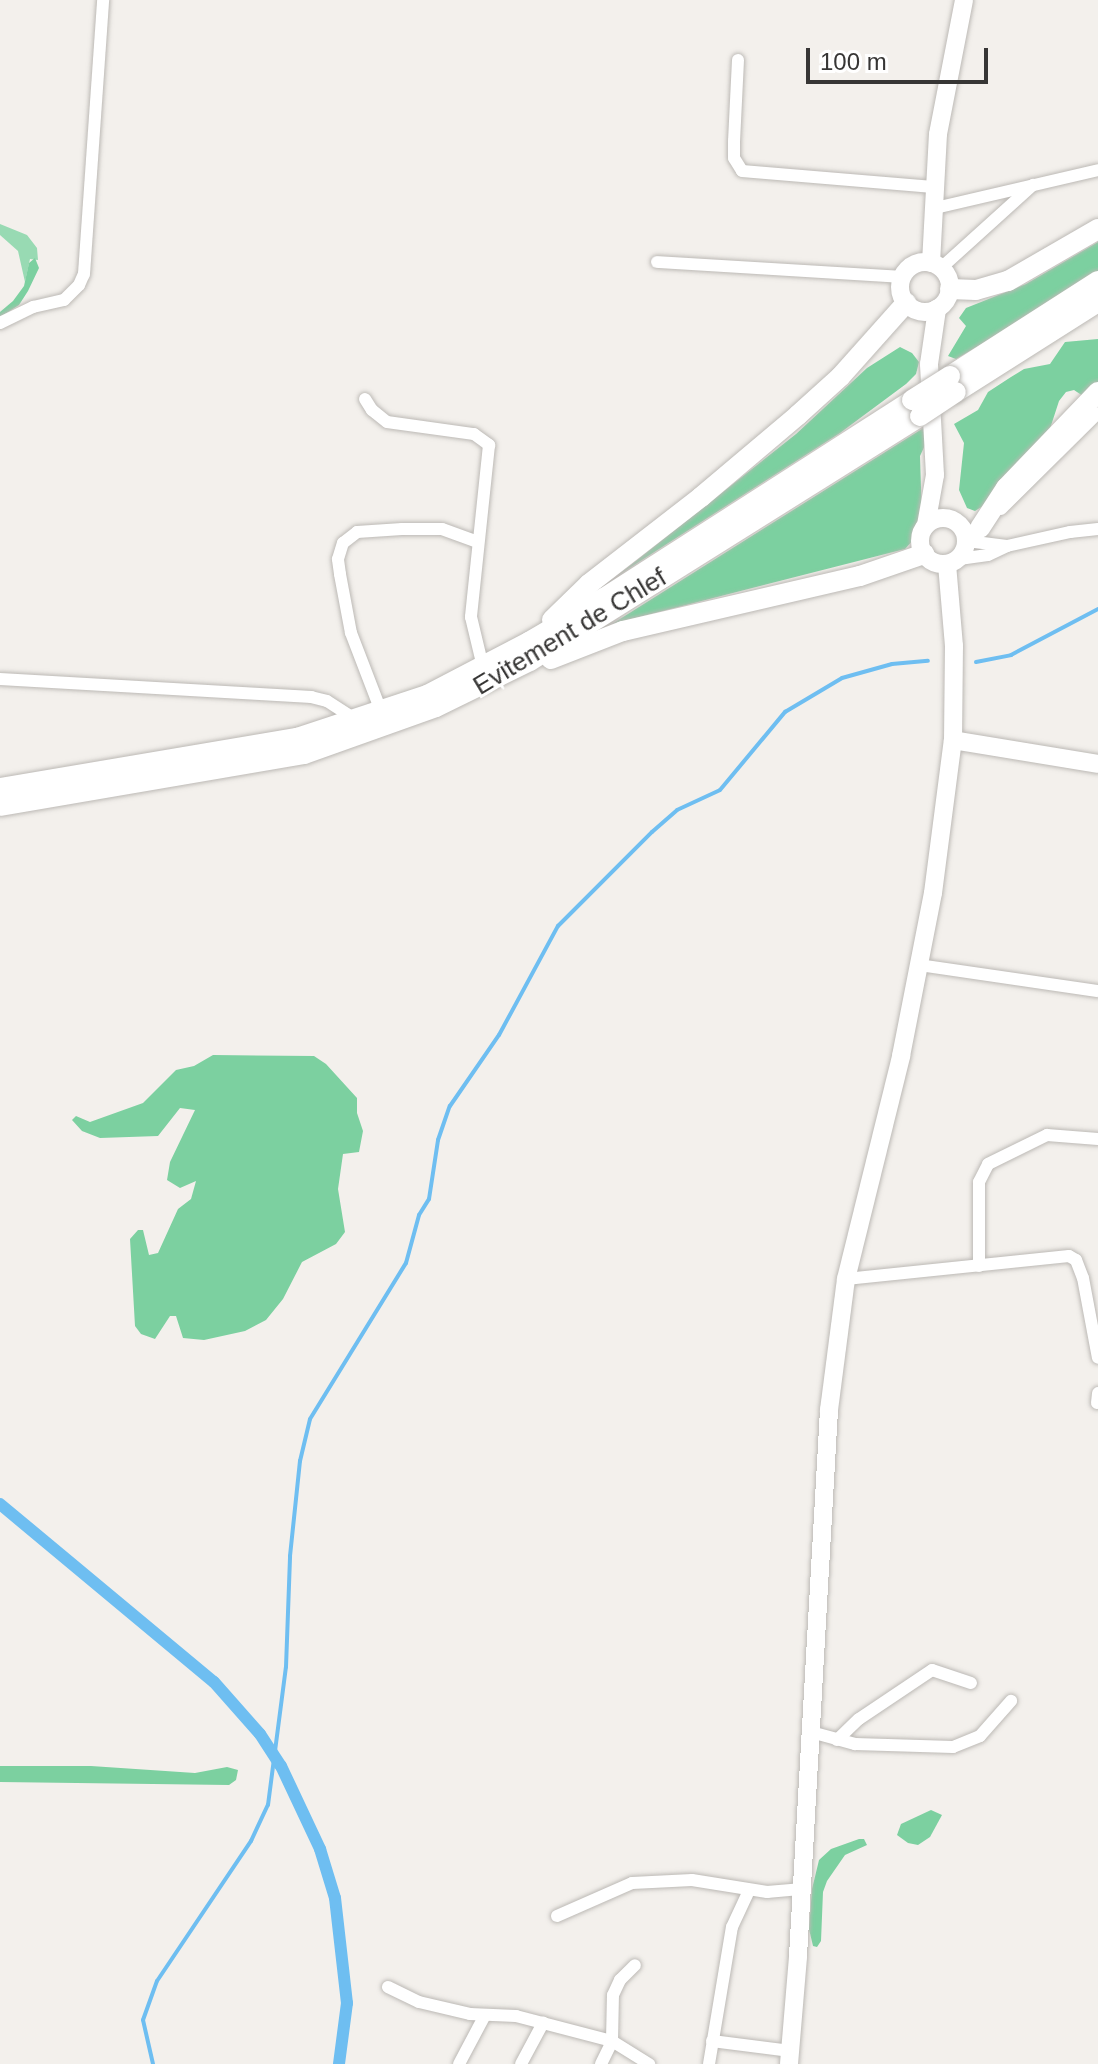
<!DOCTYPE html>
<style>
body{margin:0}
#map{position:relative;width:1098px;height:2064px;overflow:hidden;background:#f3f0ec;font-family:Helvetica,sans-serif}
div>[style]{position:absolute}
.green>*{inset:0;background:#98dab3}
.forest>*{inset:0;background:#7cd0a0}
.stream>*{height:4px;margin:-2px;padding:0 2px;transform-origin:2px;border-radius:2px;background:#6ebef1}
.canal>*{height:12px;margin:-6px;padding:0 6px;transform-origin:6px;border-radius:6px;background:#6ebef1}
.roads{filter:drop-shadow(0 0 2px #bcb9b5) drop-shadow(0 0 2px #bcb9b5)}
.minor>*{height:12px;margin:-6px;padding:0 6px;transform-origin:6px;border-radius:6px;background:#fff}
.secondary>*{height:18px;margin:-9px;padding:0 9px;transform-origin:9px;border-radius:9px;background:#fff}
.secondary>.ring{margin:-9px;padding:0;box-sizing:content-box;background:none;border:18px solid #fff;border-radius:50%}
.trunk>*{height:20px;margin:-10px;padding:0 10px;transform-origin:10px;border-radius:10px;background:#fff}
.bridges{filter:drop-shadow(0 0 2px #bcb9b5) drop-shadow(0 0 2px #bcb9b5)}
.trunk-bridge>*{height:20px;margin:-10px;padding:0 10px;transform-origin:10px;border-radius:10px;background:#fff}
span{translate:-50% -50%;white-space:nowrap;text-align:center;line-height:1.15;-webkit-text-stroke:6px #fff;paint-order:stroke}
.street-label{font-size:26px;color:#373635}
.scale{position:absolute;left:806px;top:48px;width:182px;height:36px;box-sizing:border-box;border:4px solid #373635;border-top:0;padding-left:10px;font-size:24px;line-height:28px;white-space:nowrap;color:#373635;-webkit-text-stroke:6px #fff;paint-order:stroke}
</style>
<div id="map">
<div class="green">
<i style="clip-path:polygon(0 224px,27px 235px,37px 248px,38px 260px,30px 259px,25px 282px,18px 251px,0 235px)"></i>
</div>
<div class="forest">
<i style="clip-path:polygon(1098px 242px,1098px 271px,994px 337px,956px 359px,948px 356px,966px 326px,959px 318px,966px 308px,1026px 284px)"></i>
<i style="clip-path:polygon(35px 258px,39px 268px,28px 291px,19px 305px,0 317px,0 312px,13px 301px,24px 286px,29px 263px)"></i>
<i style="clip-path:polygon(1098px 339px,1098px 384px,1083px 396px,1074px 390px,1066px 392px,1059px 401px,1047px 438px,983px 506px,975px 511px,967px 508px,959px 490px,964px 443px,954px 424px,978px 410px,988px 392px,1011px 377px,1024px 369px,1050px 364px,1065px 342px)"></i>
<i style="clip-path:polygon(900px 347px,912px 353px,919px 362px,916px 374px,906px 384px,840px 433px,617px 576px,796px 434px,867px 368px)"></i>
<i style="clip-path:polygon(925px 427px,933px 428px,920px 456px,922px 519px,915px 538px,905px 549px,612px 624px)"></i>
<i style="clip-path:polygon(213px 1055px,314px 1056px,326px 1064px,357px 1098px,357px 1113px,363px 1131px,359px 1152px,343px 1154px,338px 1189px,345px 1232px,336px 1244px,302px 1262px,283px 1299px,266px 1320px,245px 1331px,204px 1340px,183px 1338px,176px 1316px,170px 1316px,155px 1339px,141px 1334px,135px 1326px,130px 1239px,138px 1230px,143px 1230px,149px 1255px,158px 1253px,178px 1209px,191px 1199px,196px 1181px,180px 1188px,167px 1180px,170px 1162px,195px 1110px,180px 1108px,158px 1136px,100px 1138px,82px 1131px,72px 1120px,76px 1116px,90px 1122px,143px 1103px,176px 1070px,194px 1066px)"></i>
<i style="clip-path:polygon(0 1766px,91px 1766px,195px 1773px,227px 1767px,238px 1770px,236px 1780px,229px 1785px,0 1782px)"></i>
<i style="clip-path:polygon(931px 1810px,942px 1815px,930px 1837px,918px 1845px,908px 1843px,897px 1835px,901px 1824px)"></i>
<i style="clip-path:polygon(859px 1839px,864px 1839px,867px 1845px,845px 1855px,827px 1881px,823px 1892px,821px 1941px,817px 1947px,813px 1946px,809px 1929px,812px 1889px,819px 1860px,831px 1849px)"></i>
</div>
<div class="stream">
<i style="left:976px;top:662px;width:36px;rotate:-11deg"></i>
<i style="left:1011px;top:655px;width:98px;rotate:-27.9deg"></i>
<i style="left:153px;top:2064px;width:45px;rotate:-102.8deg"></i>
<i style="left:143px;top:2020px;width:41px;rotate:-70.3deg"></i>
<i style="left:157px;top:1981px;width:169px;rotate:-56.1deg"></i>
<i style="left:251px;top:1841px;width:40px;rotate:-65deg"></i>
<i style="left:268px;top:1805px;width:139px;rotate:-82.6deg"></i>
<i style="left:286px;top:1667px;width:111px;rotate:-87.9deg"></i>
<i style="left:290px;top:1556px;width:96px;rotate:-84deg"></i>
<i style="left:300px;top:1461px;width:43px;rotate:-76.6deg"></i>
<i style="left:310px;top:1419px;width:183px;rotate:-58.4deg"></i>
<i style="left:406px;top:1263px;width:50px;rotate:-74.8deg"></i>
<i style="left:419px;top:1215px;width:19px;rotate:-58deg"></i>
<i style="left:429px;top:1199px;width:60px;rotate:-81.3deg"></i>
<i style="left:438px;top:1140px;width:36px;rotate:-71deg"></i>
<i style="left:450px;top:1106px;width:86px;rotate:-55.4deg"></i>
<i style="left:499px;top:1035px;width:124px;rotate:-61.6deg"></i>
<i style="left:558px;top:926px;width:133px;rotate:-45deg"></i>
<i style="left:652px;top:832px;width:33px;rotate:-41deg"></i>
<i style="left:677px;top:810px;width:47px;rotate:-24.9deg"></i>
<i style="left:720px;top:790px;width:102px;rotate:-50.2deg"></i>
<i style="left:785px;top:712px;width:66px;rotate:-30.8deg"></i>
<i style="left:842px;top:678px;width:52px;rotate:-15.6deg"></i>
<i style="left:892px;top:664px;width:36px;rotate:-5deg"></i>
</div>
<div class="canal">
<i style="left:0;top:1504px;width:278px;rotate:39.8deg"></i>
<i style="left:214px;top:1682px;width:69px;rotate:48.5deg"></i>
<i style="left:260px;top:1734px;width:38px;rotate:57deg"></i>
<i style="left:281px;top:1766px;width:92px;rotate:64.8deg"></i>
<i style="left:320px;top:1849px;width:51px;rotate:73deg"></i>
<i style="left:335px;top:1898px;width:106px;rotate:83.5deg"></i>
<i style="left:347px;top:2003px;width:62px;rotate:97.5deg"></i>
</div>
<div class="roads">
<div class="minor">
<i style="left:738px;top:60px;width:81px;rotate:92.8deg"></i>
<i style="left:734px;top:141px;width:17px;rotate:90deg"></i>
<i style="left:734px;top:158px;width:15px;rotate:58deg"></i>
<i style="left:742px;top:171px;width:192px;rotate:4.8deg"></i>
<i style="left:931px;top:209px;width:171px;rotate:-13.1deg"></i>
<i style="left:657px;top:262px;width:245px;rotate:3.5deg"></i>
<i style="left:941px;top:268px;width:124px;rotate:-42.1deg"></i>
<i style="left:0;top:323px;width:37px;rotate:-26deg"></i>
<i style="left:33px;top:307px;width:32px;rotate:-13deg"></i>
<i style="left:64px;top:300px;width:21px;rotate:-45deg"></i>
<i style="left:79px;top:285px;width:12px;rotate:-66deg"></i>
<i style="left:84px;top:274px;width:275px;rotate:-86deg"></i>
<i style="left:365px;top:399px;width:13px;rotate:58deg"></i>
<i style="left:372px;top:410px;width:19px;rotate:39deg"></i>
<i style="left:387px;top:422px;width:88px;rotate:7.9deg"></i>
<i style="left:474px;top:434px;width:19px;rotate:36deg"></i>
<i style="left:489px;top:445px;width:173px;rotate:96deg"></i>
<i style="left:471px;top:617px;width:51px;rotate:76.5deg"></i>
<i style="left:1001px;top:509px;width:136px;rotate:-44.7deg"></i>
<i style="left:966px;top:534px;width:21px;rotate:-29deg"></i>
<i style="left:967px;top:541px;width:40px;rotate:7.1deg"></i>
<i style="left:959px;top:559px;width:29px;rotate:-8deg"></i>
<i style="left:988px;top:555px;width:21px;rotate:-25deg"></i>
<i style="left:1007px;top:546px;width:65px;rotate:-12.5deg"></i>
<i style="left:1070px;top:532px;width:28px;rotate:-6deg"></i>
<i style="left:0;top:679px;width:312px;rotate:3.3deg"></i>
<i style="left:311px;top:697px;width:16px;rotate:14deg"></i>
<i style="left:327px;top:701px;width:35px;rotate:33deg"></i>
<i style="left:381px;top:711px;width:84px;rotate:-111deg"></i>
<i style="left:351px;top:633px;width:60px;rotate:-100.6deg"></i>
<i style="left:340px;top:574px;width:15px;rotate:-98deg"></i>
<i style="left:338px;top:559px;width:17px;rotate:-73deg"></i>
<i style="left:343px;top:543px;width:18px;rotate:-38deg"></i>
<i style="left:357px;top:532px;width:45px;rotate:-3.8deg"></i>
<i style="left:402px;top:529px;width:40px"></i>
<i style="left:442px;top:529px;width:38px;rotate:20deg"></i>
<i style="left:919px;top:965px;width:181px;rotate:8.3deg"></i>
<i style="left:979px;top:1266px;width:84px;rotate:-90deg"></i>
<i style="left:979px;top:1182px;width:20px;rotate:-63deg"></i>
<i style="left:988px;top:1164px;width:66px;rotate:-26.2deg"></i>
<i style="left:1047px;top:1135px;width:51px;rotate:4.5deg"></i>
<i style="left:846px;top:1279px;width:224px;rotate:-5.9deg"></i>
<i style="left:1069px;top:1256px;width:8px;rotate:30deg"></i>
<i style="left:1076px;top:1260px;width:19px;rotate:69deg"></i>
<i style="left:1083px;top:1278px;width:81px;rotate:79.4deg"></i>
<i style="left:1097px;top:1403px;width:10px;rotate:-84deg"></i>
<i style="left:811px;top:1732px;width:46px;rotate:15.3deg"></i>
<i style="left:855px;top:1744px;width:98px;rotate:1.8deg"></i>
<i style="left:953px;top:1747px;width:29px;rotate:-22deg"></i>
<i style="left:980px;top:1736px;width:47px;rotate:-48.5deg"></i>
<i style="left:837px;top:1740px;width:30px;rotate:-44deg"></i>
<i style="left:859px;top:1719px;width:88px;rotate:-33.9deg"></i>
<i style="left:932px;top:1670px;width:41px;rotate:18.4deg"></i>
<i style="left:557px;top:1916px;width:82px;rotate:-23.7deg"></i>
<i style="left:632px;top:1883px;width:60px;rotate:-2.9deg"></i>
<i style="left:692px;top:1880px;width:76px;rotate:9.1deg"></i>
<i style="left:767px;top:1892px;width:33px;rotate:-5deg"></i>
<i style="left:388px;top:1987px;width:34px;rotate:26deg"></i>
<i style="left:419px;top:2002px;width:52px;rotate:13.2deg"></i>
<i style="left:470px;top:2014px;width:46px;rotate:2.5deg"></i>
<i style="left:516px;top:2016px;width:99px;rotate:14.6deg"></i>
<i style="left:612px;top:2041px;width:44px;rotate:31.9deg"></i>
<i style="left:712px;top:2041px;width:79px;rotate:7.3deg"></i>
<i style="left:459px;top:2064px;width:55px;rotate:-62deg"></i>
<i style="left:521px;top:2064px;width:47px;rotate:-61.8deg"></i>
<i style="left:601px;top:2064px;width:25px;rotate:-64deg"></i>
<i style="left:612px;top:2041px;width:46px;rotate:-88.8deg"></i>
<i style="left:613px;top:1995px;width:17px;rotate:-65deg"></i>
<i style="left:620px;top:1980px;width:21px;rotate:-45deg"></i>
<i style="left:709px;top:2064px;width:139px;rotate:-80.5deg"></i>
<i style="left:732px;top:1927px;width:40px;rotate:-65deg"></i>
</div>
<div class="secondary">
<i class="ring" style="left:900px;top:262px;width:32px;height:32px"></i>
<i style="left:931px;top:263px;width:129px;rotate:-86.9deg"></i>
<i style="left:938px;top:134px;width:136px;rotate:-79deg"></i>
<i class="ring" style="left:920px;top:518px;width:28px;height:28px"></i>
<i style="left:926px;top:525px;width:51px;rotate:-79.8deg"></i>
<i style="left:935px;top:475px;width:111px;rotate:-93.1deg"></i>
<i style="left:929px;top:364px;width:56px;rotate:-81.7deg"></i>
<i style="left:953px;top:740px;width:147px;rotate:9.4deg"></i>
<i style="left:789px;top:2064px;width:108px;rotate:-85.2deg"></i>
<i style="left:798px;top:1956px;width:547px;rotate:-86.75deg"></i>
<i style="left:829px;top:1410px;width:132px;rotate:-82.6deg"></i>
<i style="left:846px;top:1279px;width:230px;rotate:-76.1deg"></i>
<i style="left:901px;top:1056px;width:166px;rotate:-78.9deg"></i>
<i style="left:933px;top:893px;width:154px;rotate:-82.6deg"></i>
<i style="left:953px;top:740px;width:94px;rotate:-89.4deg"></i>
<i style="left:954px;top:646px;width:81px;rotate:-94.9deg"></i>
</div>
<div class="trunk">
<i style="left:950px;top:289px;width:26px;rotate:2deg"></i>
<i style="left:976px;top:290px;width:33px;rotate:-16deg"></i>
<i style="left:1008px;top:281px;width:104px;rotate:-30deg"></i>
<i style="left:950px;top:376px;width:176px;rotate:-32.7deg"></i>
<i style="left:956px;top:392px;width:168px;rotate:-32.4deg"></i>
<i style="left:980px;top:528px;width:48px;rotate:-57deg"></i>
<i style="left:1006px;top:488px;width:133px;rotate:-46.2deg"></i>
<i style="left:552px;top:620px;width:52px;rotate:-44.2deg"></i>
<i style="left:589px;top:584px;width:142px;rotate:-37.8deg"></i>
<i style="left:701px;top:497px;width:127px;rotate:-40.2deg"></i>
<i style="left:798px;top:415px;width:58px;rotate:-42.2deg"></i>
<i style="left:841px;top:376px;width:98px;rotate:-48.3deg"></i>
<i style="left:551px;top:659px;width:77px;rotate:-21.3deg"></i>
<i style="left:623px;top:631px;width:243px;rotate:-13.1deg"></i>
<i style="left:860px;top:576px;width:68px;rotate:-19deg"></i>
<i style="left:0;top:788px;width:301px;rotate:-9.6deg"></i>
<i style="left:297px;top:738px;width:137px;rotate:-18.3deg"></i>
<i style="left:427px;top:695px;width:115px;rotate:-27.5deg"></i>
<i style="left:529px;top:642px;width:87px;rotate:-30.4deg"></i>
<i style="left:604px;top:598px;width:366px;rotate:-32.7deg"></i>
<i style="left:0;top:806px;width:308px;rotate:-9.7deg"></i>
<i style="left:304px;top:754px;width:140px;rotate:-19.6deg"></i>
<i style="left:436px;top:707px;width:105px;rotate:-26.1deg"></i>
<i style="left:530px;top:661px;width:461px;rotate:-32.1deg"></i>
</div>
</div>
<div class="bridges">
<div class="trunk-bridge">
<i style="left:912px;top:400px;width:45px;rotate:-32.3deg"></i>
<i style="left:920px;top:416px;width:43px;rotate:-33.7deg"></i>
</div>
</div>
<div class="street-label">
<span style="left:570px;top:632px;rotate:-31deg">Evitement de Chlef</span>
</div>
<div class="scale">100 m</div>
</div>
